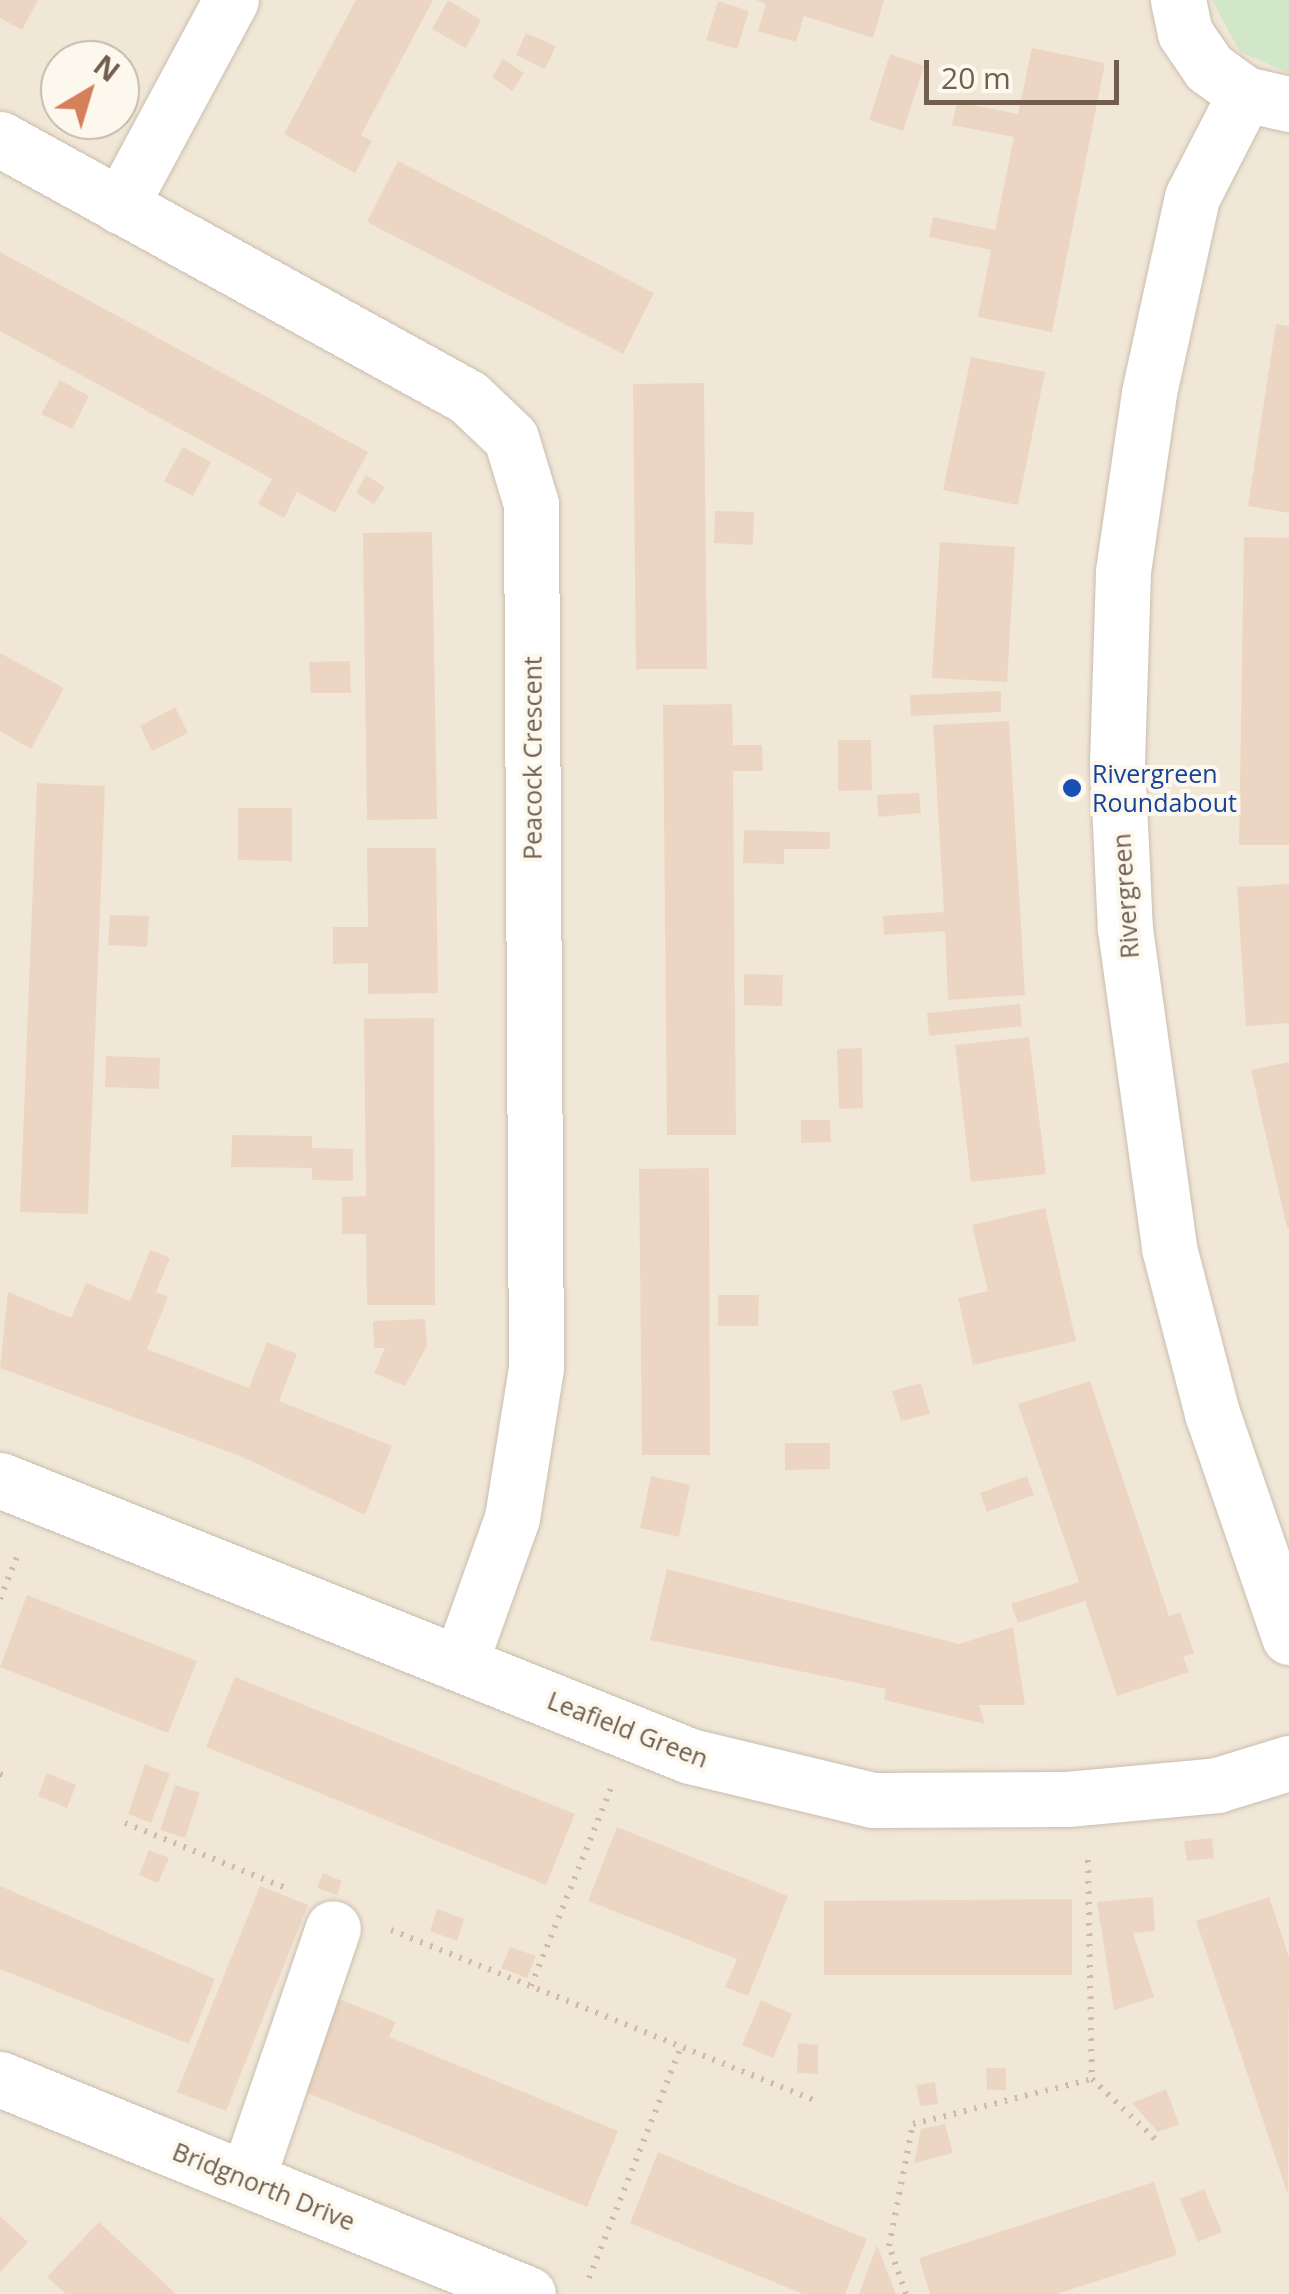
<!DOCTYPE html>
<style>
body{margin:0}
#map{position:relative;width:1289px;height:2294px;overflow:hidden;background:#faf4e8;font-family:"Open Sans",sans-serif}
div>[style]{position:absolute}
.residential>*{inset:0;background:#f1e7d7}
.green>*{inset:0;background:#d2e6c8}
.building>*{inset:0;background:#ecd6c3}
.path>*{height:6px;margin-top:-3px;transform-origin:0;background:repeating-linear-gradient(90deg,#d1baa6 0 2.5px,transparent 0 10.5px)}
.roads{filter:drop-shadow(0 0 2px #cbbdaf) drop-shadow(0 0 2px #cbbdaf)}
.minor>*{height:55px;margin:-27.5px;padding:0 27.5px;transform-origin:27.5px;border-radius:27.5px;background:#fff}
.dots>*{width:28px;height:28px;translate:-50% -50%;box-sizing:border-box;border:5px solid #fdf8ee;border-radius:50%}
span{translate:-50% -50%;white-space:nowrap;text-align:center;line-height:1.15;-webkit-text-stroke:8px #fdf8ee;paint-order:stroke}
.street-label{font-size:25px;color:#715e4f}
.transit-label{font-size:25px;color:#164399}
.left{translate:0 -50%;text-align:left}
.north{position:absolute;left:40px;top:40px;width:100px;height:100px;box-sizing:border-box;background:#fdf8ee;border:2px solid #c5baae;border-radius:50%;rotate:38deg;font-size:28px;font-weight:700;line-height:40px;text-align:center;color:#715e4f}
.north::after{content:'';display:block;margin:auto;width:35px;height:45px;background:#d6805b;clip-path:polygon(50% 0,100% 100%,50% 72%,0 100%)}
.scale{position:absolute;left:924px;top:60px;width:195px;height:45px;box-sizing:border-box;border:5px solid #715e4f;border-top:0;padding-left:12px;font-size:30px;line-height:35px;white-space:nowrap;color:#715e4f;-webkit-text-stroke:8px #fdf8ee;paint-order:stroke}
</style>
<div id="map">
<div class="residential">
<i style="clip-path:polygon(evenodd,0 0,1289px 0,1289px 2294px,0 2294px,0 0,60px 60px,120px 60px,120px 120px,60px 120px,60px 60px)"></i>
</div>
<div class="green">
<i style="clip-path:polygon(1212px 0,1289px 0,1289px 73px,1240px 52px)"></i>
</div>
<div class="building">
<i style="clip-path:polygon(0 0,38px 0,22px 30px,0 18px)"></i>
<i style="clip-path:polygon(356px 0,433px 0,361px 135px,372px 141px,355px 173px,284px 134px)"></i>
<i style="clip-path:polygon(448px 0,481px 20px,466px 48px,432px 29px)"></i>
<i style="clip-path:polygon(756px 0,884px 0,873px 38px,804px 16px,796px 42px,758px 31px,766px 4px)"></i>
<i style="clip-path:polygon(718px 1px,749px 11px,737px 49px,706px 40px)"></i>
<i style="clip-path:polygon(526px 33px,556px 46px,545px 69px,516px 55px)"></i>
<i style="clip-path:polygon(1032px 48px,1105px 63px,1052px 332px,978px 317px,991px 250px,929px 237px,933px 217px,995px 230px,1014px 137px,952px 125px,957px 102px,1018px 114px)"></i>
<i style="clip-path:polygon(890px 54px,924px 66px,903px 131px,869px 120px)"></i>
<i style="clip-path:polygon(503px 59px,524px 73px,512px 91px,492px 77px)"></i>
<i style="clip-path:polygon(398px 161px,654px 293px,623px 354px,367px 222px)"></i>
<i style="clip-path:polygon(0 252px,368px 452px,335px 513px,297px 492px,284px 518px,258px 504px,272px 479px,0 331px)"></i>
<i style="clip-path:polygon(1276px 324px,1289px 326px,1289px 513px,1248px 506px)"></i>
<i style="clip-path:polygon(971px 357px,1045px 372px,1018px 505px,943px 490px)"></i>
<i style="clip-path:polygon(60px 380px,89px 396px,72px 429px,41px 414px)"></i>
<i style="clip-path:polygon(704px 383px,707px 669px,636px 669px,633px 384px)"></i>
<i style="clip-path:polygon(183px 447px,211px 462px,193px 496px,164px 481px)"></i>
<i style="clip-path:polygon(366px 475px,385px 487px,374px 504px,356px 493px)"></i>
<i style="clip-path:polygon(715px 511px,754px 512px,753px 545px,714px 543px)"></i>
<i style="clip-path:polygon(432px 532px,437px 819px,367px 820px,363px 533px)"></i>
<i style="clip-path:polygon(1244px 537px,1289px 538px,1289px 845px,1239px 845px)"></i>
<i style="clip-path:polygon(940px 542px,1015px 547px,1007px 682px,932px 678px)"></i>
<i style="clip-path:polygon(0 653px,64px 688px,31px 749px,0 731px)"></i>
<i style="clip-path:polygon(350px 661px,351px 693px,311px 693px,309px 662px)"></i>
<i style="clip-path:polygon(1001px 691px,1001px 712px,911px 716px,910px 695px)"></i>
<i style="clip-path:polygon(732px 704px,733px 745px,762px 745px,763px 771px,733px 771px,736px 1135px,667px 1135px,663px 705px)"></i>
<i style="clip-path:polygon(175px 707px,188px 733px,152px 751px,140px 726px)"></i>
<i style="clip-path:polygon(1009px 721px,1025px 995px,948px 1000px,945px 931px,884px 935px,883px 916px,944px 912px,933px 725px)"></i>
<i style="clip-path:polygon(838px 740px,871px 740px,872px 790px,838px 791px)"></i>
<i style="clip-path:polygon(37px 783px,105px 786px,88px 1214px,20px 1212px)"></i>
<i style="clip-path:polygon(919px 793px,921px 813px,878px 817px,877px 795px)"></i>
<i style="clip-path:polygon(238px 808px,292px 808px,292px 861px,238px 860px)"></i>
<i style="clip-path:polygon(744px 830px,830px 832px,830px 849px,784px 849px,784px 864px,743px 863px)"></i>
<i style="clip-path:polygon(367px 848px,436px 848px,438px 993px,368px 994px,368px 963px,333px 964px,333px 927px,368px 927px)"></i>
<i style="clip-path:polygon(1289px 884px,1289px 1023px,1246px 1026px,1237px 887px)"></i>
<i style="clip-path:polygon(110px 915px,149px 916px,147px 947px,108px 945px)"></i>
<i style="clip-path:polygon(744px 974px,783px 975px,782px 1006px,744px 1005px)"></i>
<i style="clip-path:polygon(1020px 1004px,1022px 1026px,929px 1036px,927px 1013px)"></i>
<i style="clip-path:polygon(434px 1018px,435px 1305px,367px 1305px,366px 1234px,342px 1234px,342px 1197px,366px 1196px,364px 1019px)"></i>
<i style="clip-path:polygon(1029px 1037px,1046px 1174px,971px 1182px,955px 1045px)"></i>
<i style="clip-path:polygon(862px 1048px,863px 1108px,839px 1109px,837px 1049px)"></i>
<i style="clip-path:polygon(106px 1056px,160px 1058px,159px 1089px,105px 1087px)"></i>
<i style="clip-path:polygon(1289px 1062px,1289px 1228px,1287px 1228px,1251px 1070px)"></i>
<i style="clip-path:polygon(801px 1120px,830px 1120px,831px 1142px,801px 1143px)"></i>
<i style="clip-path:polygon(232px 1135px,312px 1136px,312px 1148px,353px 1149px,353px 1181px,312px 1180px,312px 1168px,231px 1167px)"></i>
<i style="clip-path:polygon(709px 1168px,710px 1455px,642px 1455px,639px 1169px)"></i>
<i style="clip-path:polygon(1045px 1208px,1076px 1341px,973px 1365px,958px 1298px,988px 1291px,972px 1225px)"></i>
<i style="clip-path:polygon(150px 1250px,170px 1258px,156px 1292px,168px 1297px,147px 1349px,249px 1388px,267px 1342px,297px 1354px,279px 1401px,392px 1446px,365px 1515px,240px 1456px,0 1368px,8px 1292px,71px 1318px,86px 1283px,130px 1301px)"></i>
<i style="clip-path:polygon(718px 1295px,759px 1295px,758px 1326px,718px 1326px)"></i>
<i style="clip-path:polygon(425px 1319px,427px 1346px,405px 1386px,374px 1373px,385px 1348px,374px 1348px,373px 1321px)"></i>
<i style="clip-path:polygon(1090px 1381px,1169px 1616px,1180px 1612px,1194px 1653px,1183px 1657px,1189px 1672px,1117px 1696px,1085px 1601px,1018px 1623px,1011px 1604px,1079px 1582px,1018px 1404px)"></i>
<i style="clip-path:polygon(921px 1383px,930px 1414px,901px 1421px,892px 1391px)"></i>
<i style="clip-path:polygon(785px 1443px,830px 1443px,830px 1469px,785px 1470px)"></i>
<i style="clip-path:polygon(651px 1476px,690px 1485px,679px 1537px,640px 1528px)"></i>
<i style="clip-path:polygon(1027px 1476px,1034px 1495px,987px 1512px,980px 1493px)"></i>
<i style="clip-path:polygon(667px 1569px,959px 1644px,1013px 1627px,1025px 1705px,979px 1705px,985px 1724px,884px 1700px,886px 1689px,650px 1640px)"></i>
<i style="clip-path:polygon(27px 1595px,197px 1661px,168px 1733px,0 1667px)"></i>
<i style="clip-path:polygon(235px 1677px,575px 1814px,546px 1885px,206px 1747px)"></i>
<i style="clip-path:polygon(145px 1764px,170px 1774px,151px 1823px,128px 1814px)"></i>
<i style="clip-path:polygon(47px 1773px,76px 1785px,67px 1808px,38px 1796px)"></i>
<i style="clip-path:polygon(175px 1785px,200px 1793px,185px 1838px,160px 1830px)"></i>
<i style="clip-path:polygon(617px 1827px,788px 1896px,748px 1996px,725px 1987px,737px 1959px,588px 1901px)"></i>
<i style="clip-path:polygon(1212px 1838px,1214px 1858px,1187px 1861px,1184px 1841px)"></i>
<i style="clip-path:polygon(149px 1850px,169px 1858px,158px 1883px,139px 1875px)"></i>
<i style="clip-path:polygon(323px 1873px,342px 1881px,337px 1895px,317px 1888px)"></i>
<i style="clip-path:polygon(0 1886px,215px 1979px,189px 2044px,0 1969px)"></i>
<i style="clip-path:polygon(260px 1886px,308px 1905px,226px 2111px,177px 2092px)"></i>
<i style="clip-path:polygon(1153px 1897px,1155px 1931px,1133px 1933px,1154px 1997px,1114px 2010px,1097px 1902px)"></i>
<i style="clip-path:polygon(1269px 1897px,1289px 1957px,1288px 2195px,1196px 1921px)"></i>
<i style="clip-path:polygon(1072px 1899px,1072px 1975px,824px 1975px,824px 1901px)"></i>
<i style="clip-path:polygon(437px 1909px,464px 1919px,457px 1941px,430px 1931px)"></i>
<i style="clip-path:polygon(510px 1947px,536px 1956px,527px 1978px,501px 1968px)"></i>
<i style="clip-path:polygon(337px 1998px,396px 2022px,389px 2037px,618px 2131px,587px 2207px,300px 2090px)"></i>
<i style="clip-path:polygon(761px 2000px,792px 2014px,773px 2058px,742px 2045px)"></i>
<i style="clip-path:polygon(798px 2043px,818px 2045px,818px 2074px,797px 2073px)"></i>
<i style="clip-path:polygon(986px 2068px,1006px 2068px,1006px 2090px,987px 2090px)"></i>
<i style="clip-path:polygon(935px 2082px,938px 2104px,920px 2106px,916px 2085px)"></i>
<i style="clip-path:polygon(1166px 2089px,1179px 2124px,1158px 2132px,1132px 2103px)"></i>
<i style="clip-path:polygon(945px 2124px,953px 2153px,914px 2163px,921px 2129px)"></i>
<i style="clip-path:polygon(658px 2152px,867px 2239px,845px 2294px,803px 2294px,630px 2223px)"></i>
<i style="clip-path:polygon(1154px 2182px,1177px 2255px,1057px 2294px,930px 2294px,919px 2258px)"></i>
<i style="clip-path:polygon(1204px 2189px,1222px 2232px,1198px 2242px,1180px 2199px)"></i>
<i style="clip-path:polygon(0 2216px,28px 2242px,0 2272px)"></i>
<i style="clip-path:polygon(99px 2222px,144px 2264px,176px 2294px,66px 2294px,47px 2277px)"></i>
<i style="clip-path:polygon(877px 2245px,896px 2294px,859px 2294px)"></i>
</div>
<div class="path">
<i style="left:0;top:1599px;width:48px;rotate:-68.2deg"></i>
<i style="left:0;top:1774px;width:10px;rotate:24deg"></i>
<i style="left:125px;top:1823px;width:174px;rotate:22deg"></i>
<i style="left:1088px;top:1860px;width:219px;rotate:89deg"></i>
<i style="left:1092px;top:2079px;width:90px;rotate:43.6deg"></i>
<i style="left:391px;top:1930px;width:458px;rotate:21.9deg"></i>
<i style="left:531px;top:1986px;width:214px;rotate:-68deg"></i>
<i style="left:589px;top:2278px;width:249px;rotate:-68.3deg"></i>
<i style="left:906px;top:2294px;width:51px;rotate:-109.5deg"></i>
<i style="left:889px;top:2246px;width:124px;rotate:-78.9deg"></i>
<i style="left:913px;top:2124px;width:185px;rotate:-14.1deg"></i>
</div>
<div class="roads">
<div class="minor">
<i style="left:1178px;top:0;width:34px;rotate:78deg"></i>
<i style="left:1185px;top:33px;width:42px;rotate:55.6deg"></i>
<i style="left:1209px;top:68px;width:44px;rotate:35.8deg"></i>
<i style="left:1245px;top:94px;width:45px;rotate:12.8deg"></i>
<i style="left:1245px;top:94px;width:116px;rotate:117.2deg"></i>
<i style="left:1192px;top:197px;width:201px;rotate:102.4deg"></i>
<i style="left:1149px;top:393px;width:181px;rotate:98.3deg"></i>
<i style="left:1123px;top:572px;width:189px;rotate:91.8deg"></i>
<i style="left:1117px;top:761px;width:168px;rotate:87.3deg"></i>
<i style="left:1125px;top:929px;width:322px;rotate:82.1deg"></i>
<i style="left:1169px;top:1248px;width:171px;rotate:75.4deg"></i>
<i style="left:1212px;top:1413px;width:237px;rotate:71deg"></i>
<i style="left:0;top:139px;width:534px;rotate:28.87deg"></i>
<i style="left:468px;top:397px;width:59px;rotate:43.6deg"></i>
<i style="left:511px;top:438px;width:69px;rotate:73.1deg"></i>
<i style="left:531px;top:504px;width:864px;rotate:89.67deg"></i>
<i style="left:536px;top:1368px;width:152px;rotate:99.1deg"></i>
<i style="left:512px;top:1518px;width:154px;rotate:109.7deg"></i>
<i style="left:120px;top:206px;width:234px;rotate:-61.7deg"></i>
<i style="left:0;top:1480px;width:743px;rotate:21.8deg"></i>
<i style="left:690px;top:1756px;width:188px;rotate:13.5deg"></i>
<i style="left:873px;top:1800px;width:194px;rotate:-0.3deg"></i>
<i style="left:1067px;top:1799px;width:151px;rotate:-5.3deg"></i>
<i style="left:1217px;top:1785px;width:75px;rotate:-17deg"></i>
<i style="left:0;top:2079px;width:570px;rotate:22.16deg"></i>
<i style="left:247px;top:2179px;width:265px;rotate:-71.1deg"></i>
</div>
</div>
<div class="dots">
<i style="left:1072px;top:788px;background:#1a4fb4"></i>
</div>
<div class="street-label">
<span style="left:532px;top:758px;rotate:-90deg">Peacock Crescent</span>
<span style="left:1125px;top:896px;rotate:-94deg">Rivergreen</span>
<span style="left:628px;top:1729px;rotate:21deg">Leafield Green</span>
<span style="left:264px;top:2186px;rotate:22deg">Bridgnorth Drive</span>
</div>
<div class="transit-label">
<span class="left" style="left:1092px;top:788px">Rivergreen<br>Roundabout</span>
</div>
<div class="north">N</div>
<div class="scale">20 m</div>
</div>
